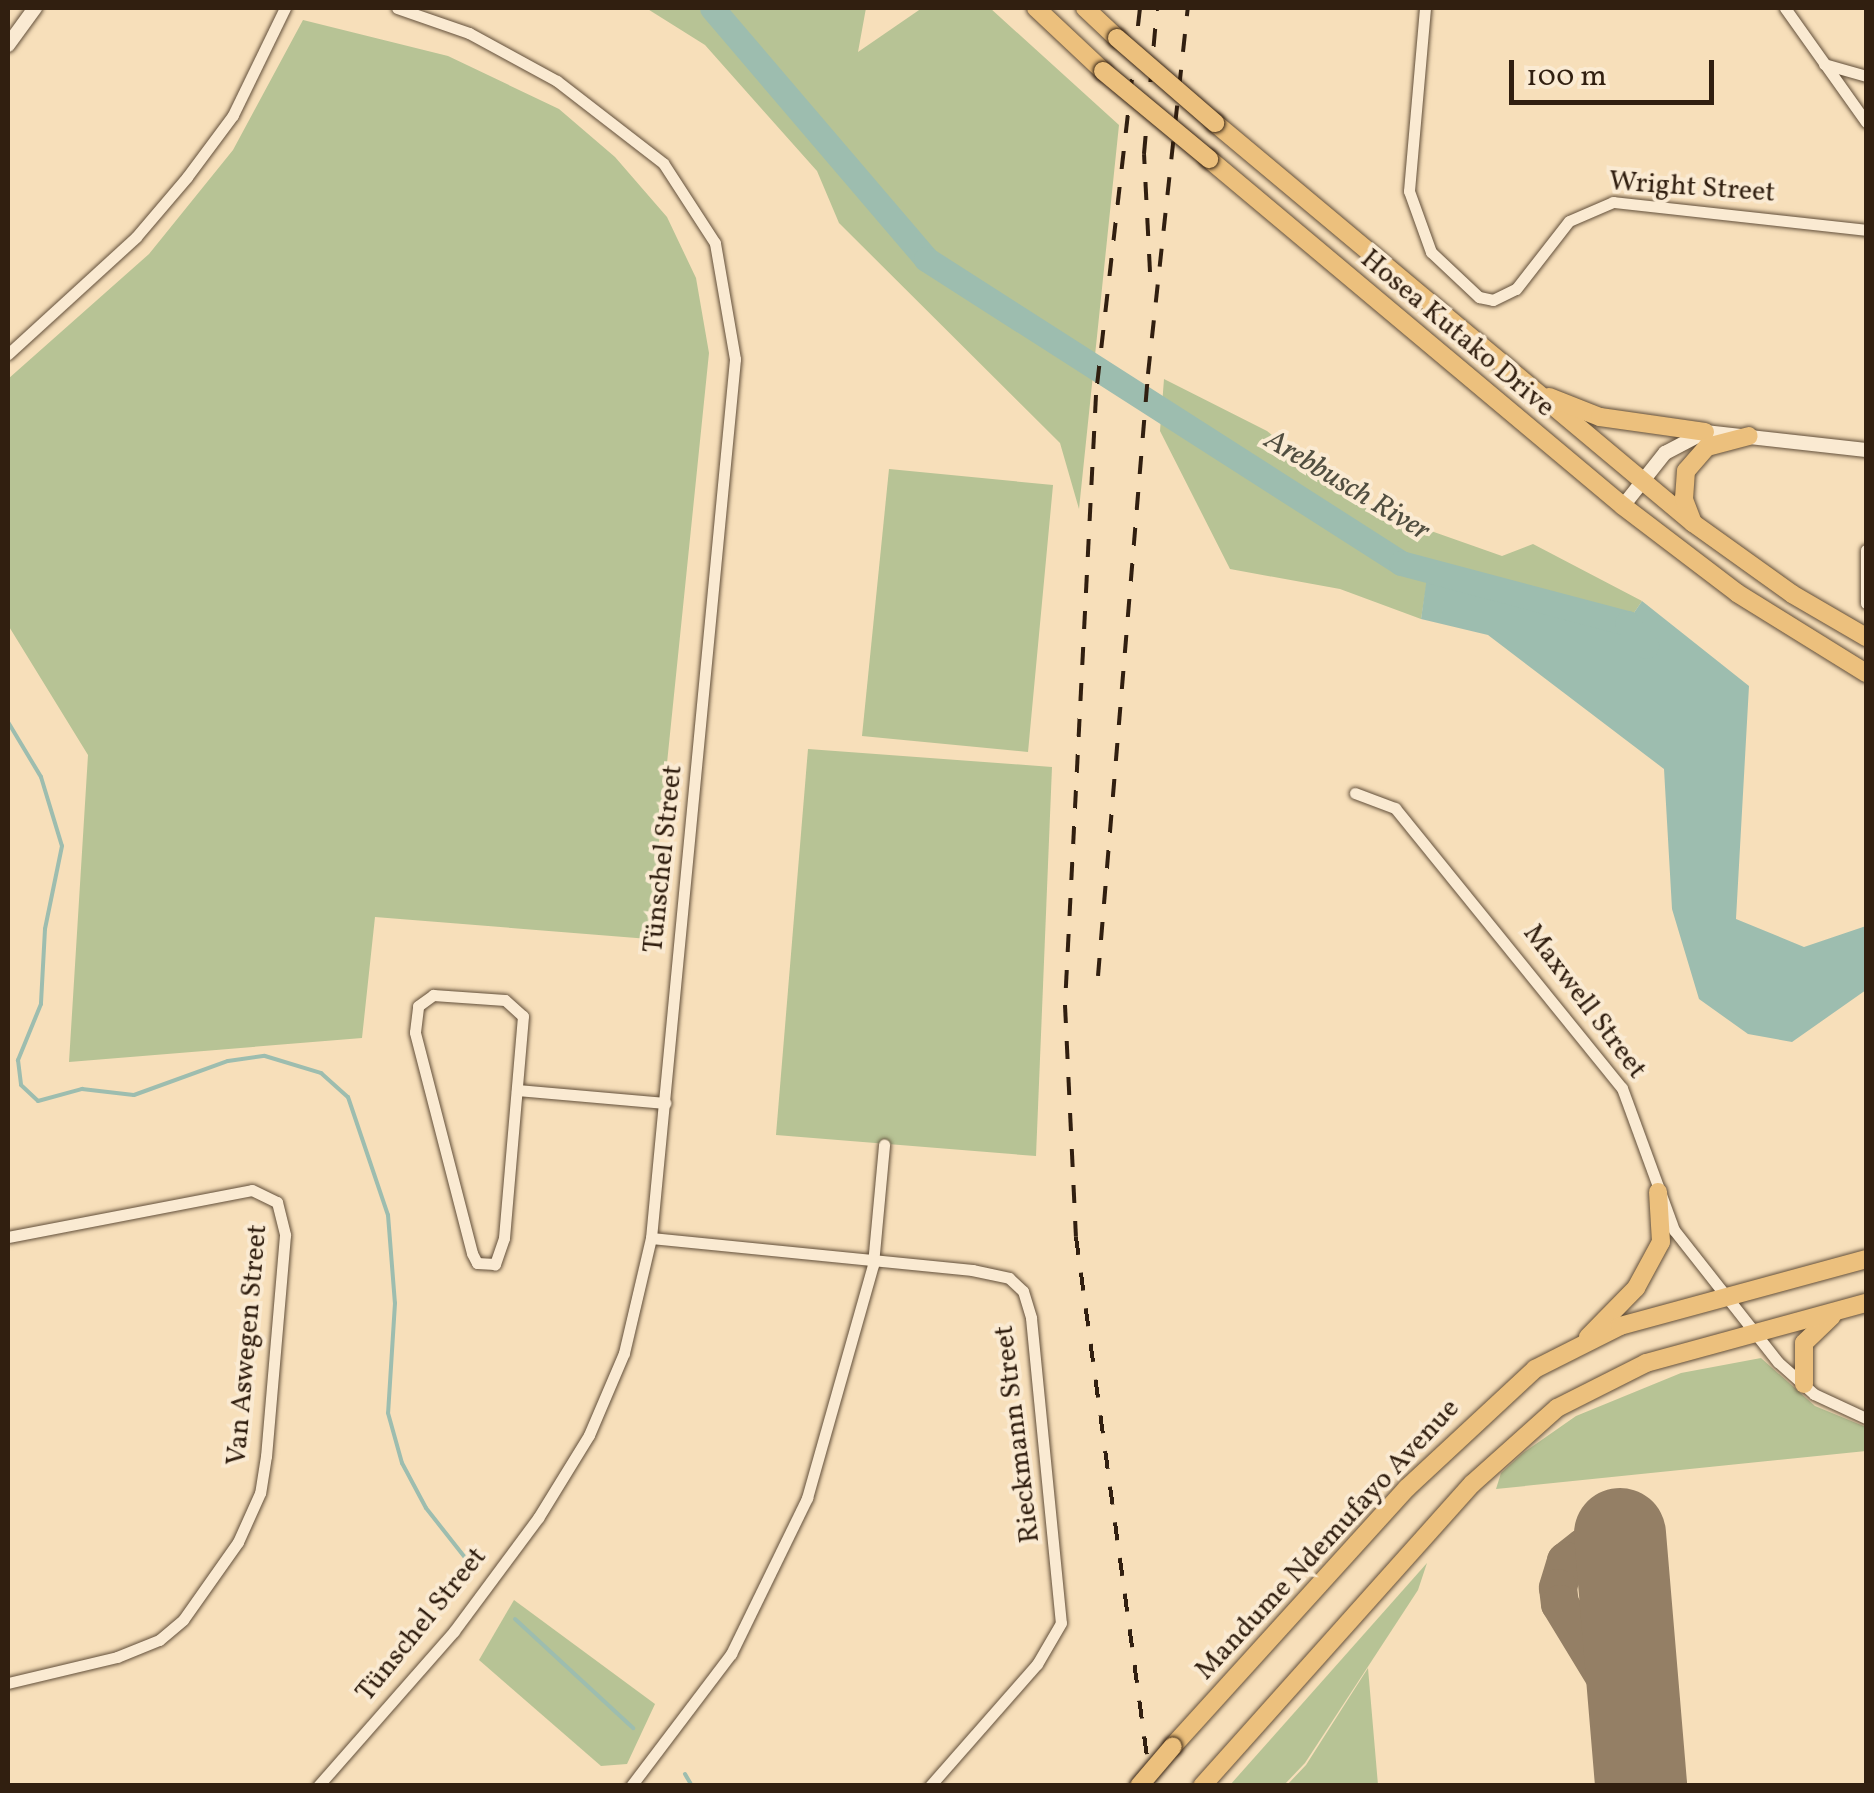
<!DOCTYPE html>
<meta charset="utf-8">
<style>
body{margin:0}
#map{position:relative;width:1874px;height:1793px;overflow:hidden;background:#f7dfba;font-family:Vollkorn,serif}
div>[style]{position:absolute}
.green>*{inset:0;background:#b7c395}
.water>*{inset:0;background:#9dbdaf}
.stream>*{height:4px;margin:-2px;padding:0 2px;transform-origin:2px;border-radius:2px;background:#9dbdaf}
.river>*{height:25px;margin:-12.5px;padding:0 12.5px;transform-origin:12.5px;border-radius:12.5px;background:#9dbdaf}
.taxiway>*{height:38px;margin:-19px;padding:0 19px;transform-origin:19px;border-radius:19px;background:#947f65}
.runway>*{height:92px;margin:-46px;padding:0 46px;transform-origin:46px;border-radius:46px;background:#947f65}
.roads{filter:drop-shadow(0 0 2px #624f3a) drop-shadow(0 0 2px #624f3a)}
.minor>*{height:11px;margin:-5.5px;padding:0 5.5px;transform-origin:5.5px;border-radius:5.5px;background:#faead2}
.tertiary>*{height:14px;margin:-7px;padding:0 7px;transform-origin:7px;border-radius:7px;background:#faead2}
.primary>*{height:18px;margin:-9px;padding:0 9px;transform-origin:9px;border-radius:9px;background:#ecc07d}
.rail>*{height:4px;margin-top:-2px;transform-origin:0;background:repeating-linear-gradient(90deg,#311f10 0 18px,transparent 0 36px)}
.bridges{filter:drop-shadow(0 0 2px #311f10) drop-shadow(0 0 2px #311f10)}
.primary-bridge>*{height:18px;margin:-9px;padding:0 9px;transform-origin:9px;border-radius:9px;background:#ecc07d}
span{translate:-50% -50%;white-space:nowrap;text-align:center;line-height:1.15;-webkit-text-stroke:8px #faead2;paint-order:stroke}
.street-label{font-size:28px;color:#311f10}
.water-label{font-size:30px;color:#514e40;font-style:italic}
.frame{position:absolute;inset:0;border:10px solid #311f10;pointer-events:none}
.scale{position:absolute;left:1509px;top:60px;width:205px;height:45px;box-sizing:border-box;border:5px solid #311f10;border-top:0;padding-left:12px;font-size:30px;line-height:35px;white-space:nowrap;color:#311f10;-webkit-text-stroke:8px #faead2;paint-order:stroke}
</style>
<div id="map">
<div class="green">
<i style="clip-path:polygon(646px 8px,866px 8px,858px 52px,922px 8px,990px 8px,1119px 125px,1079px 509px,1060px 443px,839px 223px,817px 171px,705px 45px)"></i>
<i style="clip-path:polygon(303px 20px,448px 56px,559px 109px,615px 157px,667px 217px,696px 278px,709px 353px,649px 939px,375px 917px,362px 1038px,69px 1062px,88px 755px,8px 625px,8px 379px,149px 254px,233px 150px)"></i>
<i style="clip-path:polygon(1164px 379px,1267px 431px,1363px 507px,1502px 556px,1533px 544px,1642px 601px,1627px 623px,1429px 570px,1421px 619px,1340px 589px,1230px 569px,1160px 431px)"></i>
<i style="clip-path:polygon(889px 469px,1053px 485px,1028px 752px,862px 736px)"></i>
<i style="clip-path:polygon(808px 749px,1052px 767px,1036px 1156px,776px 1135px)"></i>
<i style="clip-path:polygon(1761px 1358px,1815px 1406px,1866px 1427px,1866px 1451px,1496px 1489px,1501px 1473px,1523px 1453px,1576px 1416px,1681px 1373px)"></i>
<i style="clip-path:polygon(1427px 1563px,1418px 1590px,1305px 1763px,1284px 1785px,1230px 1785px)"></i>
<i style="clip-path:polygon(514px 1600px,655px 1704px,627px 1764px,601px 1766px,479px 1660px)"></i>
<i style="clip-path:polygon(1368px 1668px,1378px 1785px,1287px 1785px,1306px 1765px)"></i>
</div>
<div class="water">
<i style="clip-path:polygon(1428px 570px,1627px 623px,1642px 601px,1749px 686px,1736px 919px,1804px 947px,1866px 926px,1866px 990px,1792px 1042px,1748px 1034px,1699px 999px,1672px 909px,1664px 769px,1488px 635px,1421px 619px)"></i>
</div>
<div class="stream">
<i style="left:8px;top:722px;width:64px;rotate:59deg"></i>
<i style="left:41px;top:777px;width:72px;rotate:73.1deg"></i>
<i style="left:62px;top:846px;width:85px;rotate:101.6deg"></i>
<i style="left:45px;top:929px;width:75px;rotate:93.1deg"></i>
<i style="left:41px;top:1004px;width:61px;rotate:112.3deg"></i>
<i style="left:18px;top:1060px;width:25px;rotate:83deg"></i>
<i style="left:21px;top:1085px;width:23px;rotate:43deg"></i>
<i style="left:38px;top:1101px;width:46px;rotate:-15.3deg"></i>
<i style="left:82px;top:1089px;width:52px;rotate:6.6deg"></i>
<i style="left:134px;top:1095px;width:100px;rotate:-19.9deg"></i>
<i style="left:228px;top:1061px;width:37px;rotate:-8deg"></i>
<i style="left:265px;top:1056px;width:59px;rotate:16.9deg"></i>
<i style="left:321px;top:1073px;width:36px;rotate:42deg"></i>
<i style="left:348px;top:1097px;width:125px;rotate:71.3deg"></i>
<i style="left:388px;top:1215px;width:88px;rotate:85.5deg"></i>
<i style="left:395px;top:1303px;width:110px;rotate:93.6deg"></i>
<i style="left:388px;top:1413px;width:52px;rotate:74.4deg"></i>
<i style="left:402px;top:1463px;width:51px;rotate:61.9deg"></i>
<i style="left:426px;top:1508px;width:71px;rotate:51.8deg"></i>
<i style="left:515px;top:1619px;width:161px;rotate:42.7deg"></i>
<i style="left:685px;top:1774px;width:14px;rotate:60deg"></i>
</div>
<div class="river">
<i style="left:712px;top:8px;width:330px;rotate:49.5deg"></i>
<i style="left:926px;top:259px;width:564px;rotate:32.62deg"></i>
<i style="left:1401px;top:563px;width:234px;rotate:14.9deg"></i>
<i style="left:1627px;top:623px;width:30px;rotate:50deg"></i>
</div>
<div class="taxiway">
<i style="left:1621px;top:1551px;width:37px;rotate:-174deg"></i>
<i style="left:1584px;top:1547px;width:23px;rotate:142deg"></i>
<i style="left:1566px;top:1561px;width:28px;rotate:107deg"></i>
<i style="left:1558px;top:1588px;width:16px;rotate:83deg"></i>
<i style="left:1560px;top:1604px;width:146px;rotate:58.7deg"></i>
</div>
<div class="runway">
<i style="left:1620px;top:1534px;width:253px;rotate:85.2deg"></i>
</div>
<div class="roads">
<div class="minor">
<i style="left:1425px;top:8px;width:184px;rotate:95deg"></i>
<i style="left:1409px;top:191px;width:65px;rotate:70.2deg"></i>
<i style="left:1431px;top:252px;width:66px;rotate:43.2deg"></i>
<i style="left:1479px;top:297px;width:14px;rotate:12deg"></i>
<i style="left:1493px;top:300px;width:25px;rotate:-26deg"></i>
<i style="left:1516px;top:289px;width:86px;rotate:-52.1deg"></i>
<i style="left:1569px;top:221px;width:48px;rotate:-23.4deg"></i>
<i style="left:1613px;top:202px;width:255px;rotate:6.3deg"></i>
<i style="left:1785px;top:8px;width:140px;rotate:54.6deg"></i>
<i style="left:1824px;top:64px;width:44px;rotate:15.9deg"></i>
<i style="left:8px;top:354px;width:173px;rotate:-42.4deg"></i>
<i style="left:136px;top:237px;width:79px;rotate:-49.6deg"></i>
<i style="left:187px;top:177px;width:77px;rotate:-53.4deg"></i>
<i style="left:233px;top:115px;width:119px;rotate:-64.1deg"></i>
<i style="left:1866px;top:550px;width:53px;rotate:90deg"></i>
<i style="left:1355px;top:793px;width:43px;rotate:20.6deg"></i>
<i style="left:1395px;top:808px;width:360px;rotate:51deg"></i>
<i style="left:1622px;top:1088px;width:151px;rotate:69.9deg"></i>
<i style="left:1674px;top:1230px;width:168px;rotate:51.8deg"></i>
<i style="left:1778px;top:1362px;width:48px;rotate:41.6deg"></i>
<i style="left:1814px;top:1394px;width:57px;rotate:24.8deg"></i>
<i style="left:433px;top:995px;width:72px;rotate:4deg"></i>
<i style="left:505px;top:1000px;width:24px;rotate:42deg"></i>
<i style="left:523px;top:1016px;width:223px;rotate:94.9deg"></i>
<i style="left:504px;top:1238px;width:28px;rotate:109deg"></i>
<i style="left:495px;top:1264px;width:18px;rotate:-177deg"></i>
<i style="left:477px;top:1263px;width:11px;rotate:-117deg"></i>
<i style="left:472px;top:1253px;width:228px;rotate:-104.5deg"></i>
<i style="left:415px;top:1032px;width:26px;rotate:-83deg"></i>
<i style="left:418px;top:1006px;width:19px;rotate:-36deg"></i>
<i style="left:517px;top:1090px;width:149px;rotate:5deg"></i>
<i style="left:8px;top:1237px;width:248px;rotate:-10.9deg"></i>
<i style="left:252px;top:1190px;width:28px;rotate:26deg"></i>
<i style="left:277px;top:1202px;width:34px;rotate:76deg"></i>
<i style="left:285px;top:1235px;width:222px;rotate:94.9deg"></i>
<i style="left:266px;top:1456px;width:37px;rotate:99deg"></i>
<i style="left:260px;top:1493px;width:54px;rotate:114.2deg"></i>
<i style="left:238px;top:1542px;width:95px;rotate:125.2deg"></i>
<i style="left:183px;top:1620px;width:31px;rotate:140deg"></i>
<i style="left:159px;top:1640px;width:45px;rotate:158deg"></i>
<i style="left:117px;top:1657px;width:112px;rotate:166.6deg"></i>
<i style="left:651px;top:1238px;width:323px;rotate:5.7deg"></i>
<i style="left:972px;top:1270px;width:38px;rotate:12deg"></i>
<i style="left:1009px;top:1278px;width:19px;rotate:43deg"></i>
<i style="left:1023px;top:1291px;width:28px;rotate:73deg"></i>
<i style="left:1031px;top:1318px;width:306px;rotate:84.4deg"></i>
<i style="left:1061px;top:1623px;width:48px;rotate:120.3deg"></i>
<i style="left:1037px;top:1664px;width:162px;rotate:131.3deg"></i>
<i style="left:318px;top:1786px;width:206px;rotate:-48.7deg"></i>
<i style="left:454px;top:1631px;width:141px;rotate:-53.4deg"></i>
<i style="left:538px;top:1518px;width:97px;rotate:-58.4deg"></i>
<i style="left:589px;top:1435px;width:89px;rotate:-66.9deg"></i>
<i style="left:624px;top:1353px;width:118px;rotate:-76.8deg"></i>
<i style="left:651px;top:1238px;width:883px;rotate:-84.54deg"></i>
<i style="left:735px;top:359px;width:118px;rotate:-99.8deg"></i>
<i style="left:715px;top:243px;width:95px;rotate:-123deg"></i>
<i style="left:663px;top:163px;width:134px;rotate:-142.3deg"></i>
<i style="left:557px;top:81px;width:100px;rotate:-151.4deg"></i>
<i style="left:469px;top:33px;width:76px;rotate:-160.9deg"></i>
<i style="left:631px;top:1786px;width:166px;rotate:-52.9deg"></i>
<i style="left:731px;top:1654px;width:174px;rotate:-64deg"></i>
<i style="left:807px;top:1498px;width:243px;rotate:-74.2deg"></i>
<i style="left:873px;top:1264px;width:120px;rotate:-84.7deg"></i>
</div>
<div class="tertiary">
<i style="left:8px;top:45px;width:46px;rotate:-53.9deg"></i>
<i style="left:1623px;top:506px;width:68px;rotate:-51.6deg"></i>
<i style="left:1665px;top:453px;width:45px;rotate:-27.7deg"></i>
<i style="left:1705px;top:432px;width:162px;rotate:6.4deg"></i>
</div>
<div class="primary">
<i style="left:1036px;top:8px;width:92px;rotate:43.2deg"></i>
<i style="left:1085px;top:8px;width:44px;rotate:43.2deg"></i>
<i style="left:1215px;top:123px;width:623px;rotate:39.92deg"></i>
<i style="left:1693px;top:523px;width:122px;rotate:35.6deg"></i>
<i style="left:1792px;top:594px;width:86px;rotate:30.2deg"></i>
<i style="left:1209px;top:159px;width:540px;rotate:39.97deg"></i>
<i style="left:1623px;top:506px;width:143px;rotate:37.3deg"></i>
<i style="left:1737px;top:593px;width:152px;rotate:31.8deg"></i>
<i style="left:1549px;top:397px;width:55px;rotate:21.4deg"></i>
<i style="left:1600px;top:417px;width:106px;rotate:8.1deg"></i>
<i style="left:1693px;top:523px;width:26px;rotate:-111deg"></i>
<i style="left:1684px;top:499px;width:28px;rotate:-86deg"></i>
<i style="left:1686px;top:471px;width:32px;rotate:-49deg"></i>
<i style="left:1707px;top:447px;width:43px;rotate:-14.7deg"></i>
<i style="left:1588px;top:1337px;width:69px;rotate:-45.6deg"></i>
<i style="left:1636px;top:1288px;width:52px;rotate:-61.5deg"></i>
<i style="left:1661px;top:1242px;width:50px;rotate:-93.4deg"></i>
<i style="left:1804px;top:1384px;width:41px;rotate:-90deg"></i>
<i style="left:1804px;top:1343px;width:39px;rotate:-44deg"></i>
<i style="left:1173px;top:1746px;width:348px;rotate:-47.8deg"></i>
<i style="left:1407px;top:1488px;width:175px;rotate:-42.9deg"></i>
<i style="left:1535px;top:1369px;width:95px;rotate:-26.8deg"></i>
<i style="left:1620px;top:1326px;width:255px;rotate:-15.2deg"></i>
<i style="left:1202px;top:1786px;width:405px;rotate:-48.2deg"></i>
<i style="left:1472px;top:1484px;width:114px;rotate:-41.8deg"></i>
<i style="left:1557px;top:1408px;width:100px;rotate:-26.8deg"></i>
<i style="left:1646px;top:1363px;width:228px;rotate:-15.3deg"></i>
</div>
</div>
<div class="rail">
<i style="left:1140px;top:8px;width:389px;rotate:96.5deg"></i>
<i style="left:1096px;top:395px;width:611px;rotate:92.91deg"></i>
<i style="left:1065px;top:1005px;width:232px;rotate:87.3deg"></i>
<i style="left:1076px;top:1237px;width:554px;rotate:82.22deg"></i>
<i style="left:1150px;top:272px;width:118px;rotate:-92.9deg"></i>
<i style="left:1144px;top:154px;width:147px;rotate:-84.9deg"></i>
<i style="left:1098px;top:976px;width:604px;rotate:-85.25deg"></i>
<i style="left:1148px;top:374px;width:368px;rotate:-83.8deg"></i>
</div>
<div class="bridges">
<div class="primary-bridge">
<i style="left:1117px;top:38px;width:130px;rotate:40.9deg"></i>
<i style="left:1103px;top:71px;width:138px;rotate:39.7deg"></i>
<i style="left:1139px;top:1786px;width:52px;rotate:-49.6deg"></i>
</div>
</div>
<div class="street-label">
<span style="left:1692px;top:188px;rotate:4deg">Wright Street</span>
<span style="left:1457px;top:334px;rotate:40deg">Hosea Kutako Drive</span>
<span style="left:664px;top:859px;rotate:-84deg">Tünschel Street</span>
<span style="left:1584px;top:1002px;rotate:53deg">Maxwell Street</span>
<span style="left:248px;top:1345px;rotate:-85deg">Van Aswegen Street</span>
<span style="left:1018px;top:1434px;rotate:-97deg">Rieckmann Street</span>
<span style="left:1328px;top:1540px;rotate:-47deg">Mandume Ndemufayo Avenue</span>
<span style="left:422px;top:1625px;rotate:-51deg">Tünschel Street</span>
</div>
<div class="water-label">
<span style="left:1347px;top:486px;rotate:31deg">Arebbusch River</span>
</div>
<div class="frame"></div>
<div class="scale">100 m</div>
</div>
